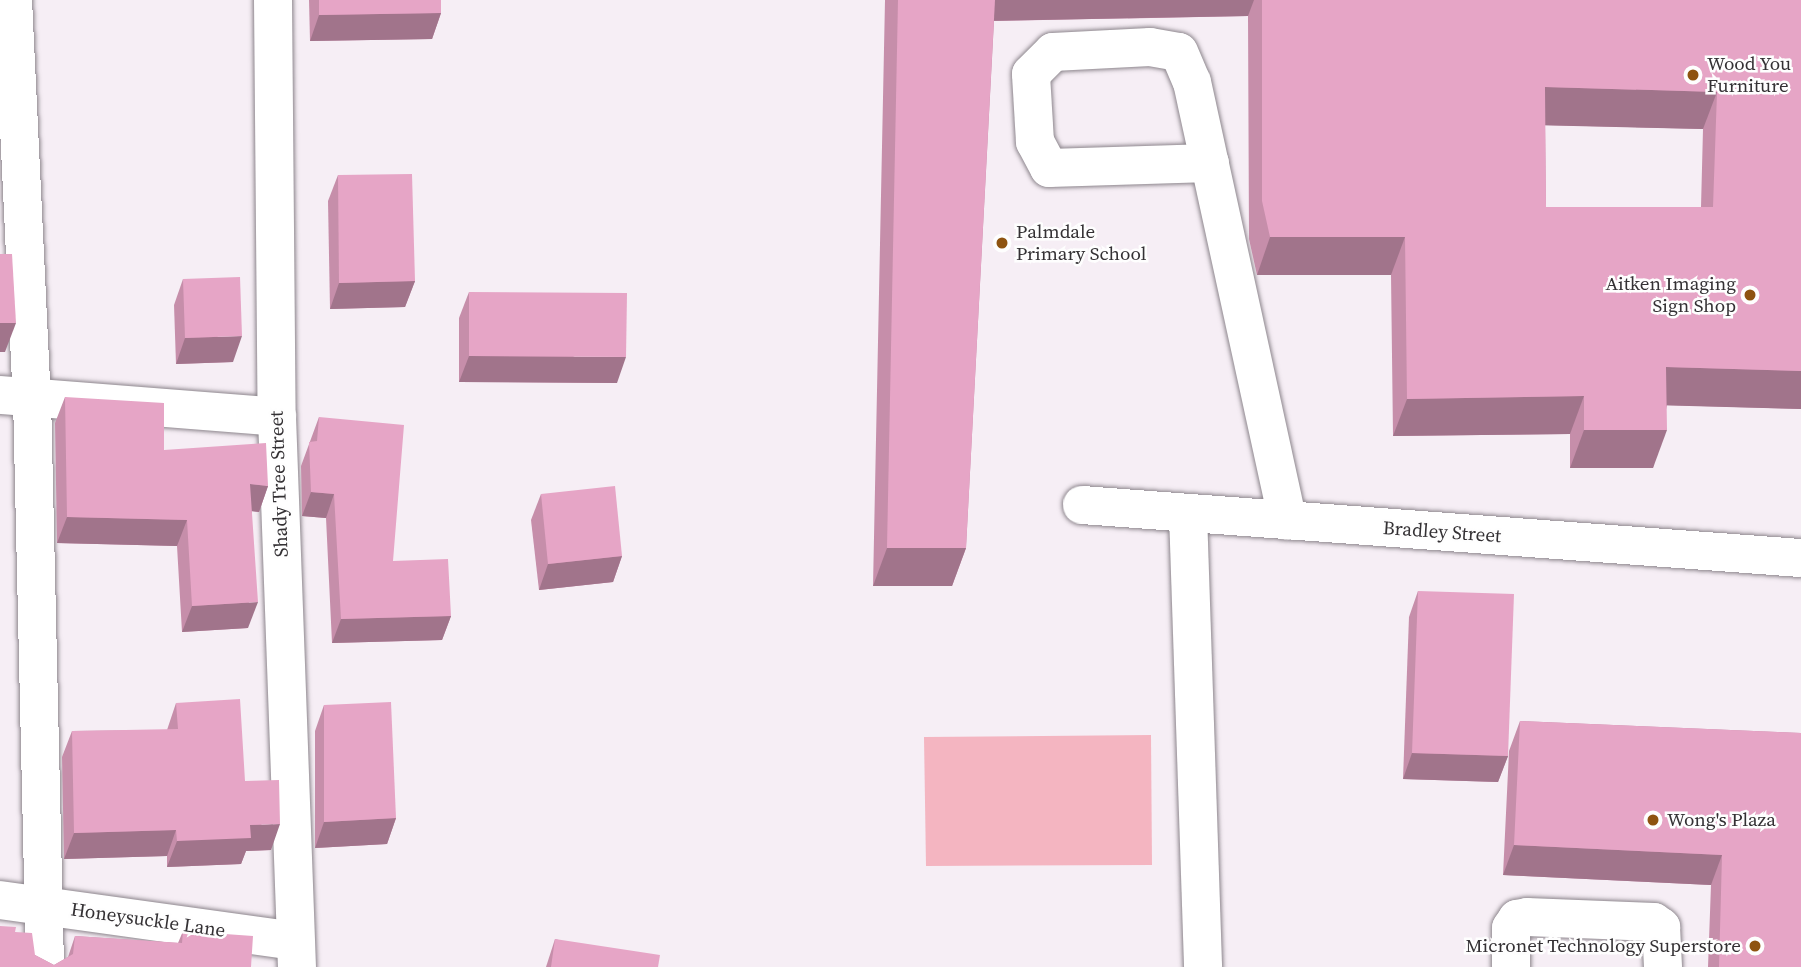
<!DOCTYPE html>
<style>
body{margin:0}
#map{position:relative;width:1801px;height:967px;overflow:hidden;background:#f6eef5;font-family:"Source Serif 4",serif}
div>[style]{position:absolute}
.green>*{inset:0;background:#f4b5c1}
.roads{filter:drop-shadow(0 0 2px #8d868d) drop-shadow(0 0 2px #8d868d)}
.minor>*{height:38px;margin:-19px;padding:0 19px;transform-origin:19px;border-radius:19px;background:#fff}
.wall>*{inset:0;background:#c68eaa}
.shaded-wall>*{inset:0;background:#a1748b}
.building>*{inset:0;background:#e6a5c6}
.dots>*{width:19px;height:19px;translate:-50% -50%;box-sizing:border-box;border:4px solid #fefefe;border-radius:50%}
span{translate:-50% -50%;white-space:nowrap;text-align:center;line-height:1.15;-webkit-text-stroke:5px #fefefe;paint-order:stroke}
.poi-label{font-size:19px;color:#343134}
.left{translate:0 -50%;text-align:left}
.right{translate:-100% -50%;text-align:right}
.street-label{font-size:19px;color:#343134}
</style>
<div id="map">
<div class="green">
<i style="clip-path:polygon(1151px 735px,1152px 865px,926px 866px,924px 737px)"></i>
</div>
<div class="roads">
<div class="minor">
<i style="left:13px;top:0;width:398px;rotate:87.3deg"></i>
<i style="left:32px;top:398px;width:569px;rotate:88.69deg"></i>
<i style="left:273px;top:0;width:417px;rotate:89.5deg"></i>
<i style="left:277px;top:417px;width:550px;rotate:87.92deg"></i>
<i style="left:1210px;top:163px;width:161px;rotate:178.2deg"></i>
<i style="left:1049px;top:168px;width:30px;rotate:-118deg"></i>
<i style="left:1035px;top:142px;width:68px;rotate:-93.4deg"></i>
<i style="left:1031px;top:74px;width:31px;rotate:-45deg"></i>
<i style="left:1053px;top:52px;width:97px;rotate:-3deg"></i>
<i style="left:1150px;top:47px;width:29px;rotate:10deg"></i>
<i style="left:1179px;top:52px;width:33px;rotate:67deg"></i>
<i style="left:1192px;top:82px;width:449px;rotate:77.7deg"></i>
<i style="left:0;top:395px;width:278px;rotate:4.5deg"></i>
<i style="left:1082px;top:505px;width:721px;rotate:4.22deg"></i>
<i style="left:1188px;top:513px;width:454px;rotate:88.1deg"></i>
<i style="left:0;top:900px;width:298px;rotate:7.9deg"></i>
<i style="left:1511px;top:967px;width:39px;rotate:-90deg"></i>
<i style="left:1511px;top:928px;width:11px;rotate:-56deg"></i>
<i style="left:1517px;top:919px;width:10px;rotate:-11deg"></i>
<i style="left:1527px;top:917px;width:127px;rotate:2.3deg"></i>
<i style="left:1654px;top:922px;width:9px;rotate:36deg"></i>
<i style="left:1661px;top:927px;width:40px;rotate:87.1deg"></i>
</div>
</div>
<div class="wall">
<i style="clip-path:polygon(309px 0,441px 0,441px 13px,432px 39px,310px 41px)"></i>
<i style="clip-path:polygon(evenodd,885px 0,1801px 0,1801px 409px,1667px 405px,1653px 468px,1570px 468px,1570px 434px,1393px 436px,1391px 275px,1257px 275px,1249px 239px,1248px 16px,994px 21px,966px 548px,952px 586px,873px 586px,885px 0,1545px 125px,1703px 129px,1701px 207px,1546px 207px,1545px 125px)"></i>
<i style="clip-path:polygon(338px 175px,415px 281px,405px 307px,330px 309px,328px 201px)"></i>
<i style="clip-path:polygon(183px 279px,233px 362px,176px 364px,174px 305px)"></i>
<i style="clip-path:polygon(469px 292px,617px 383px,459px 382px,459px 318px)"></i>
<i style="clip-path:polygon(65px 397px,164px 450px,268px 486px,259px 512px,252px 511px,248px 628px,182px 632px,177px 546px,57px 543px,55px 423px)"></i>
<i style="clip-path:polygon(319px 417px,393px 561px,451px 616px,442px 640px,332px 643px,326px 518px,302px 516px,301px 466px)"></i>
<i style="clip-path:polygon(541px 494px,622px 556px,613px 582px,539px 590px,531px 520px)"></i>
<i style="clip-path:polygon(1418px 591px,1508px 756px,1498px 782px,1403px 779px,1409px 617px)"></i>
<i style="clip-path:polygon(176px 703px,245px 781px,271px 850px,246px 851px,241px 864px,167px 867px,167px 856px,64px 859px,62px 757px,72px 731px,167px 730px)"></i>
<i style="clip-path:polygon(324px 705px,396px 818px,387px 844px,315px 848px,315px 731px)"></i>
<i style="clip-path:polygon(1520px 721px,1801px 733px,1801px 967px,1708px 967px,1711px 885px,1503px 875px,1509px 751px)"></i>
<i style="clip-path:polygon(183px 931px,251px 967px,0 967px,35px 955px,54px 965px,68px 957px,75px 936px,178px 943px)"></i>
<i style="clip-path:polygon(555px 939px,658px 967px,546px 967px)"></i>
</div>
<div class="shaded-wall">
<i style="clip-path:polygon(990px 0,1254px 0,1248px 16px,983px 21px)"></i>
<i style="clip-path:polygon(441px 13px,432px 39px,310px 41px,319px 15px)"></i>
<i style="clip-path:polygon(1545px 87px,1717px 92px,1703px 129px,1531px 125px)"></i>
<i style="clip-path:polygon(1270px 237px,1405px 237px,1391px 275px,1257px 275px)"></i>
<i style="clip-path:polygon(415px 281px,405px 307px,330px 309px,339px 283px)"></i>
<i style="clip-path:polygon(0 323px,16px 323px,5px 352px,0 352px)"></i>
<i style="clip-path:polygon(242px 336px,233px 362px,176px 364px,185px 338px)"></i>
<i style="clip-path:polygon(469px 356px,626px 357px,617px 383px,459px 382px)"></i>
<i style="clip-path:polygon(1666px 367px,1801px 371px,1801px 409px,1652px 405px)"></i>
<i style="clip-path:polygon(1584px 396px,1570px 434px,1393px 436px,1407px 399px)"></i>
<i style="clip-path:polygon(1584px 430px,1667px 430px,1653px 468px,1570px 468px)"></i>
<i style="clip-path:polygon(250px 484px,268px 486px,259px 512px,241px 510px)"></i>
<i style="clip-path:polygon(311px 492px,334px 494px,326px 518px,302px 516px)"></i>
<i style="clip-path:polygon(67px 517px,187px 520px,177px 546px,57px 543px)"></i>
<i style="clip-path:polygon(887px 548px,966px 548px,952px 586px,873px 586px)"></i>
<i style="clip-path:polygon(622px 556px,613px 582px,539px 590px,548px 564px)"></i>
<i style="clip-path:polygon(258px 602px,248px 628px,182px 632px,192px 606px)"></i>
<i style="clip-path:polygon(451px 616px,442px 640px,332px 643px,341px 619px)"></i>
<i style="clip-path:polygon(1412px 753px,1508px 756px,1498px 782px,1403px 779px)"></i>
<i style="clip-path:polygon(396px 818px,387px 844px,315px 848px,324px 822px)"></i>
<i style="clip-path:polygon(280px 824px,271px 850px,246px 851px,241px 864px,167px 867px,177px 841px,250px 825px)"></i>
<i style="clip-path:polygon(176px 830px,167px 856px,64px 859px,74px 833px)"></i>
<i style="clip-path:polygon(1514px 845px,1722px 855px,1711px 885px,1503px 875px)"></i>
</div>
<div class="building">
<i style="clip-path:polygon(319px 0,441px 0,441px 13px,319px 15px)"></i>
<i style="clip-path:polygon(898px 0,995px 0,966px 548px,887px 548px)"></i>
<i style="clip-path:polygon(evenodd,1262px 0,1801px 0,1801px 371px,1666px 367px,1667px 430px,1584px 430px,1584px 396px,1407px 399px,1405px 237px,1270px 237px,1262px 201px,1262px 0,1545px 87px,1717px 92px,1713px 207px,1546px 207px,1545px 87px)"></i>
<i style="clip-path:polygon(412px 174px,415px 281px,339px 283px,338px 175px)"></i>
<i style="clip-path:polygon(0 254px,12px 254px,16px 323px,0 323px)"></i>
<i style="clip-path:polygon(240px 277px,242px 336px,185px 338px,183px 279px)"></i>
<i style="clip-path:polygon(469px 292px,627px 293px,626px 357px,469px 356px)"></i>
<i style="clip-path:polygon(65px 397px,164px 403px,164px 450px,266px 443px,268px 486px,250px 484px,258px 602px,192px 606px,187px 520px,67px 517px)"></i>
<i style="clip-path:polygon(319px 417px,404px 425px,393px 561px,448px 559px,451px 616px,341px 619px,334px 494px,311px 492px,309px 442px,317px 441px)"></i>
<i style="clip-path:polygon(615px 486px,622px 556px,548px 564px,541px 494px)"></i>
<i style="clip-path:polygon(1418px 591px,1514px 594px,1508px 756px,1412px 753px)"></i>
<i style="clip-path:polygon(240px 699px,245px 781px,279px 780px,280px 824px,250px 825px,251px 838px,177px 841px,176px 830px,74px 833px,72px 731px,178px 729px,176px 703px)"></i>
<i style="clip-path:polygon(391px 702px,396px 818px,324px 822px,324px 705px)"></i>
<i style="clip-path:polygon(1520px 721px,1801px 733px,1801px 967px,1719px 967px,1722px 855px,1514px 845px)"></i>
<i style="clip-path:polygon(0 926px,16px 927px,15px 932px,32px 933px,35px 955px,54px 965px,73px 954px,75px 936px,182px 943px,183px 931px,253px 936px,251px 967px,0 967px)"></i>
<i style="clip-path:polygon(555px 939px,660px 955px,658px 967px,551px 967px)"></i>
</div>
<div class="dots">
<i style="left:1693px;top:75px;background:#8e5310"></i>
<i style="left:1002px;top:243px;background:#8e5310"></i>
<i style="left:1750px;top:295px;background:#8e5310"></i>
<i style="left:1653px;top:820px;background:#8e5310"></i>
<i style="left:1755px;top:946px;background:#8e5310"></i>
</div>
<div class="poi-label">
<span class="left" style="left:1707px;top:75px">Wood You<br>Furniture</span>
<span class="left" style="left:1016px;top:243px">Palmdale<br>Primary School</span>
<span class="right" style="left:1736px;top:295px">Aitken Imaging<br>Sign Shop</span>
<span class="left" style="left:1667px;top:820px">Wong's Plaza</span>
<span class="right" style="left:1741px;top:946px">Micronet Technology Superstore</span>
</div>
<div class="street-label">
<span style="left:279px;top:484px;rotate:-92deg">Shady Tree Street</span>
<span style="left:1442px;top:532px;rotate:4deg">Bradley Street</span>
<span style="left:148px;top:920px;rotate:8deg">Honeysuckle Lane</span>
</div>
</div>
